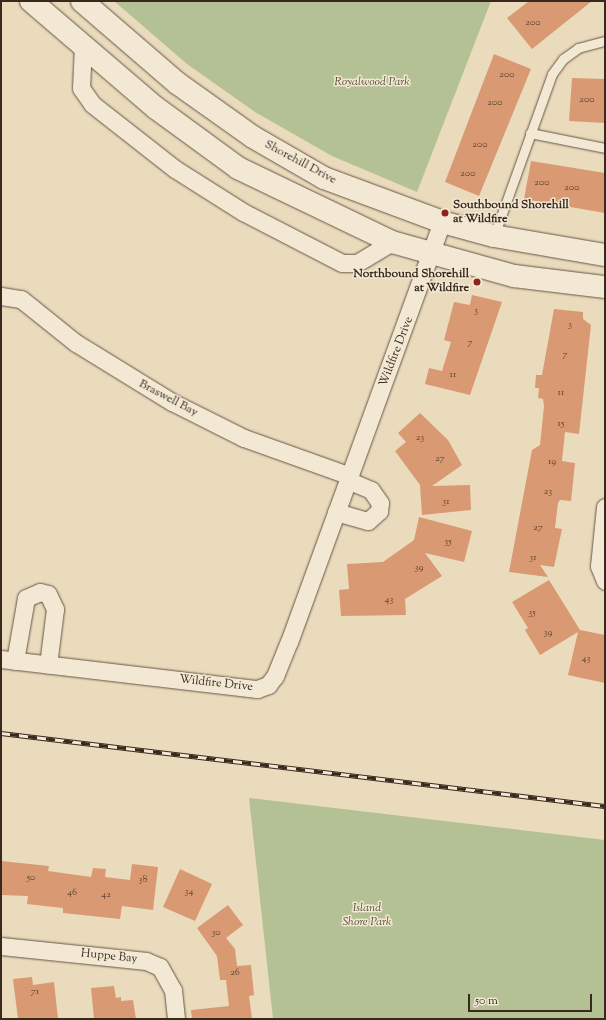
<!DOCTYPE html>
<style>
body{margin:0}
#map{position:relative;width:606px;height:1020px;overflow:hidden;background:#ebdbbd;font-family:"Sorts Mill Goudy",serif}
div>[style]{position:absolute}
.green>*{inset:0;background:#b3c194}
.building>*{inset:0;background:#d89973}
.roads{filter:drop-shadow(0 0 1px #655644) drop-shadow(0 0 1px #655644)}
.lane>*{height:9px;margin:-4.5px;padding:0 4.5px;transform-origin:4.5px;border-radius:4.5px;background:#f2e8d4}
.street>*{height:17px;margin:-8.5px;padding:0 8.5px;transform-origin:8.5px;border-radius:8.5px;background:#f2e8d4}
.secondary>*{height:22px;margin:-11px;padding:0 11px;transform-origin:11px;border-radius:11px;background:#f2e8d4}
.rail>*{height:4.5px;margin-top:-2.25px;transform-origin:0;background:repeating-linear-gradient(90deg,#f2e8d4 0 9px,#38291c 0 18px);box-sizing:border-box;border-block:1px solid #38291c}
.dots>*{width:11px;height:11px;translate:-50% -50%;box-sizing:border-box;border:2px solid #f2e8d4;border-radius:50%}
span{translate:-50% -50%;white-space:nowrap;text-align:center;line-height:1.15;-webkit-text-stroke:3px #f2e8d4;paint-order:stroke}
.number-label{font-size:10px;color:#604532}
.number-label span{-webkit-text-stroke-width:0}
.park-label{font-size:12px;color:#574f3a;font-style:italic}
.street-label{font-size:12px;color:#38291c}
.poi-label{font-size:12px;color:#38291c;font-weight:700}
.left{translate:0 -50%;text-align:left}
.right{translate:-100% -50%;text-align:right}
.frame{position:absolute;inset:0;border:2px solid #38291c;pointer-events:none}
.scale{position:absolute;left:468px;top:994px;width:124px;height:18px;box-sizing:border-box;border:2px solid #38291c;border-top:0;padding-left:5px;font-size:12px;line-height:14px;white-space:nowrap;color:#38291c;-webkit-text-stroke:3px #f2e8d4;paint-order:stroke}
</style>
<div id="map">
<div class="green">
<i style="clip-path:polygon(114px 1px,491px 1px,417px 192px,332px 156px,255px 112px,187px 64px)"></i>
<i style="clip-path:polygon(249px 798px,605px 840px,605px 1019px,273px 1019px)"></i>
</div>
<div class="building">
<i style="clip-path:polygon(529px 1px,592px 1px,532px 49px,507px 18px)"></i>
<i style="clip-path:polygon(494px 54px,531px 69px,479px 196px,445px 182px)"></i>
<i style="clip-path:polygon(572px 78px,605px 79px,605px 123px,569px 121px)"></i>
<i style="clip-path:polygon(531px 161px,605px 173px,605px 213px,524px 199px)"></i>
<i style="clip-path:polygon(472px 295px,502px 302px,470px 395px,425px 384px,429px 368px,442px 371px,451px 342px,444px 340px,454px 302px,470px 305px)"></i>
<i style="clip-path:polygon(554px 309px,583px 312px,583px 319px,591px 325px,579px 434px,565px 432px,562px 461px,575px 463px,571px 501px,560px 500px,558px 503px,555px 528px,562px 529px,554px 567px,540px 565px,548px 577px,509px 572px,532px 450px,540px 445px,544px 406px,543px 399px,538px 398px,539px 388px,535px 388px,536px 375px,542px 375px)"></i>
<i style="clip-path:polygon(420px 413px,448px 440px,462px 465px,432px 486px,470px 485px,471px 510px,422px 515px,420px 485px,395px 451px,406px 442px,398px 433px)"></i>
<i style="clip-path:polygon(419px 517px,472px 531px,464px 562px,425px 553px,442px 576px,405px 599px,406px 615px,341px 616px,339px 590px,349px 589px,347px 564px,383px 562px,414px 540px)"></i>
<i style="clip-path:polygon(549px 580px,580px 630px,605px 635px,605px 683px,568px 675px,578px 632px,540px 655px,525px 630px,528px 628px,512px 602px)"></i>
<i style="clip-path:polygon(1px 861px,49px 866px,48px 871px,91px 877px,93px 868px,106px 869px,105px 877px,130px 880px,132px 864px,158px 867px,153px 910px,122px 906px,120px 919px,63px 913px,63px 908px,27px 904px,28px 896px,1px 895px)"></i>
<i style="clip-path:polygon(180px 869px,212px 884px,195px 921px,163px 907px)"></i>
<i style="clip-path:polygon(228px 905px,243px 925px,226px 938px,235px 949px,237px 966px,251px 965px,254px 995px,249px 996px,252px 1019px,192px 1019px,191px 1010px,229px 1006px,226px 980px,220px 980px,217px 956px,197px 928px)"></i>
<i style="clip-path:polygon(32px 977px,33px 985px,54px 982px,58px 1019px,18px 1019px,13px 979px)"></i>
<i style="clip-path:polygon(114px 986px,116px 998px,121px 997px,121px 1001px,133px 1000px,136px 1019px,94px 1019px,91px 988px)"></i>
</div>
<div class="roads">
<div class="lane">
<i style="left:530px;top:133px;width:76px;rotate:11.3deg"></i>
<i style="left:494px;top:236px;width:172px;rotate:-70.3deg"></i>
<i style="left:552px;top:74px;width:19px;rotate:-54deg"></i>
<i style="left:563px;top:59px;width:19px;rotate:-36deg"></i>
<i style="left:578px;top:48px;width:28px;rotate:-15deg"></i>
</div>
<div class="street">
<i style="left:83px;top:46px;width:42px;rotate:92.7deg"></i>
<i style="left:81px;top:88px;width:19px;rotate:55deg"></i>
<i style="left:92px;top:104px;width:105px;rotate:38.1deg"></i>
<i style="left:175px;top:169px;width:80px;rotate:32.3deg"></i>
<i style="left:243px;top:212px;width:111px;rotate:27.3deg"></i>
<i style="left:342px;top:263px;width:15px"></i>
<i style="left:357px;top:263px;width:41px;rotate:-31deg"></i>
<i style="left:1px;top:296px;width:20px;rotate:9deg"></i>
<i style="left:21px;top:299px;width:70px;rotate:38.7deg"></i>
<i style="left:76px;top:343px;width:113px;rotate:31.6deg"></i>
<i style="left:172px;top:402px;width:80px;rotate:26.6deg"></i>
<i style="left:244px;top:438px;width:113px;rotate:19.7deg"></i>
<i style="left:605px;top:507px;width:59px;rotate:95.8deg"></i>
<i style="left:599px;top:566px;width:16px;rotate:68deg"></i>
<i style="left:336px;top:512px;width:33px;rotate:16deg"></i>
<i style="left:368px;top:521px;width:15px;rotate:-42deg"></i>
<i style="left:379px;top:511px;width:8px;rotate:-83deg"></i>
<i style="left:380px;top:503px;width:16px;rotate:-125deg"></i>
<i style="left:371px;top:490px;width:25px;rotate:-157deg"></i>
<i style="left:1px;top:659px;width:258px;rotate:6.7deg"></i>
<i style="left:257px;top:689px;width:12px;rotate:-20deg"></i>
<i style="left:268px;top:685px;width:11px;rotate:-52deg"></i>
<i style="left:275px;top:676px;width:37px;rotate:-68deg"></i>
<i style="left:289px;top:642px;width:447px;rotate:-70deg"></i>
<i style="left:15px;top:661px;width:64px;rotate:-80.1deg"></i>
<i style="left:26px;top:598px;width:15px;rotate:-23deg"></i>
<i style="left:40px;top:592px;width:8px;rotate:14deg"></i>
<i style="left:48px;top:594px;width:17px;rotate:65deg"></i>
<i style="left:55px;top:609px;width:56px;rotate:97.1deg"></i>
<i style="left:1px;top:946px;width:146px;rotate:5.9deg"></i>
<i style="left:146px;top:961px;width:15px;rotate:23deg"></i>
<i style="left:160px;top:967px;width:26px;rotate:61deg"></i>
<i style="left:173px;top:990px;width:29px;rotate:84deg"></i>
</div>
<div class="secondary">
<i style="left:31px;top:1px;width:165px;rotate:40.6deg"></i>
<i style="left:156px;top:108px;width:102px;rotate:36.2deg"></i>
<i style="left:238px;top:168px;width:171px;rotate:25.7deg"></i>
<i style="left:392px;top:242px;width:127px;rotate:15.6deg"></i>
<i style="left:514px;top:276px;width:92px;rotate:6.9deg"></i>
<i style="left:82px;top:1px;width:125px;rotate:40.8deg"></i>
<i style="left:177px;top:83px;width:93px;rotate:35.4deg"></i>
<i style="left:253px;top:137px;width:82px;rotate:30deg"></i>
<i style="left:324px;top:178px;width:126px;rotate:20.4deg"></i>
<i style="left:442px;top:222px;width:54px;rotate:15.1deg"></i>
<i style="left:494px;top:236px;width:113px;rotate:9.7deg"></i>
</div>
</div>
<div class="rail">
<i style="left:1px;top:733px;width:608px;rotate:6.89deg"></i>
</div>
<div class="dots">
<i style="left:445px;top:213px;background:#8f2418"></i>
<i style="left:477px;top:282px;background:#8f2418"></i>
</div>
<div class="number-label">
<span style="left:533px;top:23px">200</span>
<span style="left:507px;top:75px">200</span>
<span style="left:587px;top:100px">200</span>
<span style="left:495px;top:103px">200</span>
<span style="left:480px;top:145px">200</span>
<span style="left:468px;top:174px">200</span>
<span style="left:542px;top:183px">200</span>
<span style="left:572px;top:188px">200</span>
<span style="left:476px;top:311px">3</span>
<span style="left:570px;top:325px">3</span>
<span style="left:470px;top:343px">7</span>
<span style="left:565px;top:355px">7</span>
<span style="left:453px;top:375px">11</span>
<span style="left:561px;top:393px">11</span>
<span style="left:561px;top:424px">15</span>
<span style="left:420px;top:438px">23</span>
<span style="left:440px;top:459px">27</span>
<span style="left:552px;top:462px">19</span>
<span style="left:548px;top:492px">23</span>
<span style="left:446px;top:502px">31</span>
<span style="left:538px;top:528px">27</span>
<span style="left:448px;top:542px">35</span>
<span style="left:533px;top:558px">31</span>
<span style="left:419px;top:568px">39</span>
<span style="left:389px;top:600px">43</span>
<span style="left:532px;top:613px">35</span>
<span style="left:548px;top:633px">39</span>
<span style="left:586px;top:659px">43</span>
<span style="left:31px;top:878px">50</span>
<span style="left:143px;top:880px">38</span>
<span style="left:189px;top:892px">34</span>
<span style="left:72px;top:893px">46</span>
<span style="left:106px;top:895px">42</span>
<span style="left:216px;top:933px">30</span>
<span style="left:235px;top:973px">26</span>
<span style="left:35px;top:992px">71</span>
</div>
<div class="park-label">
<span style="left:372px;top:83px">Royalwood Park</span>
<span style="left:367px;top:916px">Island<br>Shore Park</span>
</div>
<div class="street-label">
<span style="left:300px;top:163px;rotate:28deg">Shorehill Drive</span>
<span style="left:397px;top:352px;rotate:-69deg">Wildfire Drive</span>
<span style="left:168px;top:399px;rotate:28deg">Braswell Bay</span>
<span style="left:216px;top:684px;rotate:6deg">Wildfire Drive</span>
<span style="left:109px;top:957px;rotate:6deg">Huppe Bay</span>
</div>
<div class="poi-label">
<span class="left" style="left:453px;top:213px">Southbound Shorehill<br>at Wildfire</span>
<span class="right" style="left:469px;top:282px">Northbound Shorehill<br>at Wildfire</span>
</div>
<div class="frame"></div>
<div class="scale">50 m</div>
</div>
